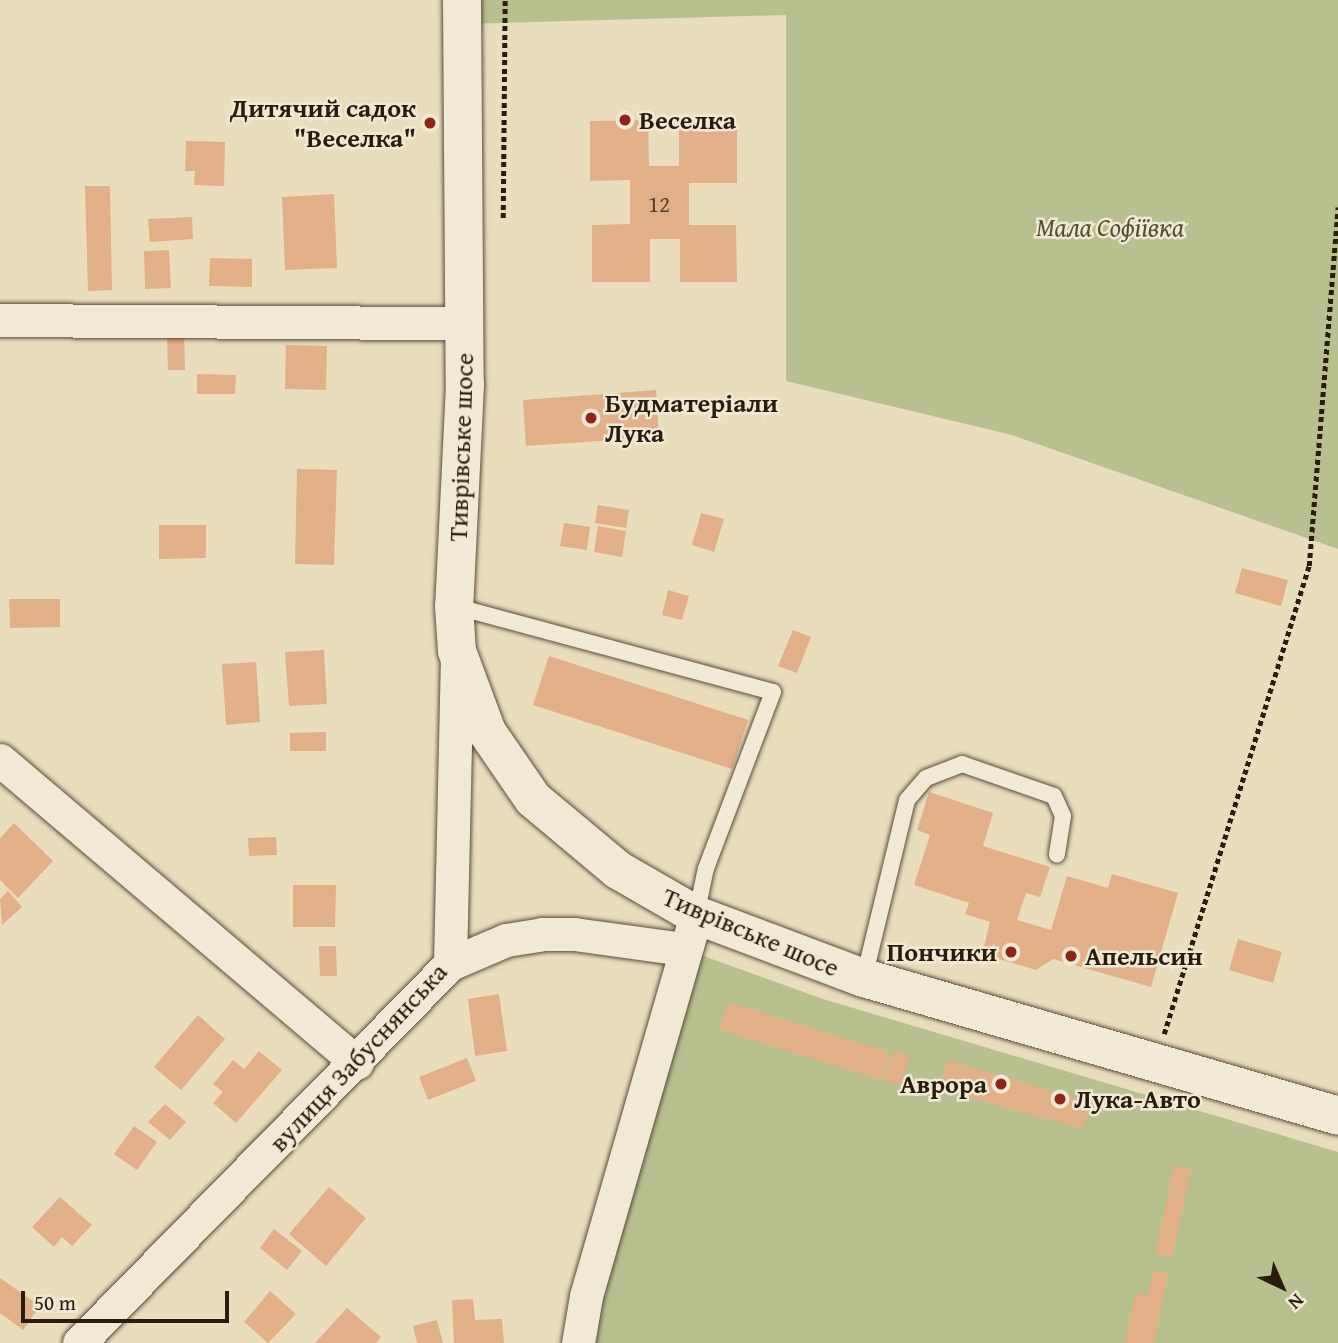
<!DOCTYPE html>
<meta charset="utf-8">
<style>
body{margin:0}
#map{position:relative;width:1338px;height:1343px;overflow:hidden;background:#eaddbc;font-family:"Gentium Book Plus",serif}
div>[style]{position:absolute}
.green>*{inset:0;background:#b8c08f}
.building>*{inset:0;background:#e1b089}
.path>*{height:4.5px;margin-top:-2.25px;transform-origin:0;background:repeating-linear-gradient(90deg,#2a1c0d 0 5px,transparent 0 8.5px)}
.roads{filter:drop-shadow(0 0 2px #5a4c39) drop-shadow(0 0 2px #5a4c39)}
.service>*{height:16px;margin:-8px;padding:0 8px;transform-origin:8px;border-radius:8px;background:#f1e9d3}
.minor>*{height:33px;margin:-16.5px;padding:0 16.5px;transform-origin:16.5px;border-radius:16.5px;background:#f1e9d3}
.secondary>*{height:38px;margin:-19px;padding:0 19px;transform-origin:19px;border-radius:19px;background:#f1e9d3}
.dots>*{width:19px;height:19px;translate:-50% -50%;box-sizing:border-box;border:4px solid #f1e9d3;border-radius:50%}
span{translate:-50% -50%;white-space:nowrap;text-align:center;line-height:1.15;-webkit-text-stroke:5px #f1e9d3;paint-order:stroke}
.number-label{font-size:23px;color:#58412c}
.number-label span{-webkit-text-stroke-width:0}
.poi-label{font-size:26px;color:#2a1c0d;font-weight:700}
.right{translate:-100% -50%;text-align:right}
.left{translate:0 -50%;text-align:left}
.park-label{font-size:26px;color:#554d34;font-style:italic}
.street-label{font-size:26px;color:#2a1c0d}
.north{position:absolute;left:1247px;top:1252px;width:70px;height:70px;-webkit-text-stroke:5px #f1e9d3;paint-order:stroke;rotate:136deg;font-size:19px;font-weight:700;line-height:28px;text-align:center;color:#2a1c0d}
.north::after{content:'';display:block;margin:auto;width:24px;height:32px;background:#2a1c0d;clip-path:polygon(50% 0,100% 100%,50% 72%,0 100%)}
.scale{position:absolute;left:21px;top:1291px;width:208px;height:32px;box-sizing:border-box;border:4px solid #2a1c0d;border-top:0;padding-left:9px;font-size:21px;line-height:24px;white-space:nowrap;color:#2a1c0d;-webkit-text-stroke:5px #f1e9d3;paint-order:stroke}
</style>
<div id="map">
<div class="green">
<i style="clip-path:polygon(462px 0,1338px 0,1338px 549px,1012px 435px,786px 381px,786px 15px,463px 24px)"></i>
<i style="clip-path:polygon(684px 949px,823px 999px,1338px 1152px,1338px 1343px,578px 1343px)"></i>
</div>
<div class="building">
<i style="clip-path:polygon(648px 120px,649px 166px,679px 166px,679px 122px,737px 122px,737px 183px,689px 183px,689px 225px,736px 225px,737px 282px,680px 282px,680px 239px,650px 239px,650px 282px,592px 282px,592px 225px,630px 224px,630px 180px,590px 181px,590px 121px)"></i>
<i style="clip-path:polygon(186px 141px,225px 142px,224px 186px,194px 185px,195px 171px,185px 171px)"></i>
<i style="clip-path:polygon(85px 186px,110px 186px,112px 290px,88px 291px)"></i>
<i style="clip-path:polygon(334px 194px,337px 268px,285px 270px,282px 197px)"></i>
<i style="clip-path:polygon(192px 217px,193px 239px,150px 242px,148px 219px)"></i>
<i style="clip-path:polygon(169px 250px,171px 288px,145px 289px,144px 251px)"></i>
<i style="clip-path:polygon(210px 258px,252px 259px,252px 287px,209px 286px)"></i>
<i style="clip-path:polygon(184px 333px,185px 370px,168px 370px,167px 334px)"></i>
<i style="clip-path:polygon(286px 345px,327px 346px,326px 390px,285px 389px)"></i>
<i style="clip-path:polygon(197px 374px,236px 375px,235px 394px,197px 394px)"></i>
<i style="clip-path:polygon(656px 390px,659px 437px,526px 446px,523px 400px)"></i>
<i style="clip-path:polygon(297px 469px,337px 470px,334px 565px,295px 564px)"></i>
<i style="clip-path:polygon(598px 505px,629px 510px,626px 528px,595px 523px)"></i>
<i style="clip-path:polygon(701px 513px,724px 519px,714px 552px,692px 545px)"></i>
<i style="clip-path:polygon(564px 523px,590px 527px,587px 550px,560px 546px)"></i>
<i style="clip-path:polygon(159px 525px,206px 525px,206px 558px,159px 559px)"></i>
<i style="clip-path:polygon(598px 526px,626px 531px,622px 557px,594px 552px)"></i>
<i style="clip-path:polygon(1242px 568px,1288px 580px,1281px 606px,1235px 593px)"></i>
<i style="clip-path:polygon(668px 590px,689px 596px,682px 620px,662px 615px)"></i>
<i style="clip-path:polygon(9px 599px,60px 599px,60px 627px,10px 628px)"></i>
<i style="clip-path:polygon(793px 630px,811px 637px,797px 673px,778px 666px)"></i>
<i style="clip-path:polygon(324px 650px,327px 704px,289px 706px,285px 652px)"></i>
<i style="clip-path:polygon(549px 656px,748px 720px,732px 769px,533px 705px)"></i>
<i style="clip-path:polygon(256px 662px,260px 722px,226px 725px,222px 664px)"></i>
<i style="clip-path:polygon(326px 732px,326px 751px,290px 751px,290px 733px)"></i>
<i style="clip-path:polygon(929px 792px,993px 813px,983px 846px,1050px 867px,1040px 897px,1026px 893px,1017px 920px,1051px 930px,1067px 876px,1108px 888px,1112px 874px,1178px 893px,1151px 987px,1053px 959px,1036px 970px,982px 954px,990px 922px,965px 914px,969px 903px,914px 885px,930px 835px,917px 830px)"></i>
<i style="clip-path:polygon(14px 823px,53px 861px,18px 898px,0 880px,0 838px)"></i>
<i style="clip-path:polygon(276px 837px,277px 855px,249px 856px,248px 838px)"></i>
<i style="clip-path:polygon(293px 885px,336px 885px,335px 927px,293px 927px)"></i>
<i style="clip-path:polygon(8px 891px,22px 907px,2px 925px,0 899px)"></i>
<i style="clip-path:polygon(1238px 939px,1282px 952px,1273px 983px,1229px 970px)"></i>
<i style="clip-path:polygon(319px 946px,336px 946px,337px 976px,320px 976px)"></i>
<i style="clip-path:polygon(499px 994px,507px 1051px,475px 1056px,468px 999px)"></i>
<i style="clip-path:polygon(728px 1002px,889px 1052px,881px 1080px,720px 1030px)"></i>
<i style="clip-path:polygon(198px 1015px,225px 1039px,181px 1090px,154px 1067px)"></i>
<i style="clip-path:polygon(893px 1050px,910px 1055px,901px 1085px,883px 1080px)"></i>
<i style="clip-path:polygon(259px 1051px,282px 1070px,236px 1123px,213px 1103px,223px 1092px,213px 1084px,233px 1060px,244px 1069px)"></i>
<i style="clip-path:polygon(467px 1058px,476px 1081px,428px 1100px,419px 1077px)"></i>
<i style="clip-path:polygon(947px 1060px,1091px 1102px,1083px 1129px,970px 1098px,972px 1090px,941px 1081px)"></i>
<i style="clip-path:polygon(165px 1104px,186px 1122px,170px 1140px,148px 1122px)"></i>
<i style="clip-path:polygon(134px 1126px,157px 1142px,137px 1170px,114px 1154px)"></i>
<i style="clip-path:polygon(1174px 1165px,1191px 1169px,1172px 1258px,1155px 1254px)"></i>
<i style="clip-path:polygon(329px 1187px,366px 1218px,326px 1266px,289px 1234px)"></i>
<i style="clip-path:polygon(60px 1197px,92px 1225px,72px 1246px,62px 1237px,54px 1247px,32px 1227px)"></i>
<i style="clip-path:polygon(274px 1229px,302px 1251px,287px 1270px,260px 1248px)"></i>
<i style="clip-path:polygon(1153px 1270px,1168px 1273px,1154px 1343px,1125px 1343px,1135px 1293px,1148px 1296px)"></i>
<i style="clip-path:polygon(0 1278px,40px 1306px,23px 1330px,0 1313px)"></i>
<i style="clip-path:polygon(270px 1291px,296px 1314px,268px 1343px,244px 1322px)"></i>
<i style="clip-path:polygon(473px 1299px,475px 1320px,502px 1319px,504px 1343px,454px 1343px,452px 1300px)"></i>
<i style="clip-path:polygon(347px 1308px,381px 1337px,376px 1343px,315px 1343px)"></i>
<i style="clip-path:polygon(437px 1320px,443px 1343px,417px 1343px,413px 1326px)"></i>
</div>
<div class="path">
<i style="left:503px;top:218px;width:218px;rotate:-89.5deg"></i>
<i style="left:1164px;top:1034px;width:490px;rotate:-72.8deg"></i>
<i style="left:1309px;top:566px;width:360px;rotate:-85.4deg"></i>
</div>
<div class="roads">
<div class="service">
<i style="left:454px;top:606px;width:330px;rotate:15.1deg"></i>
<i style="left:773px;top:692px;width:188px;rotate:110.8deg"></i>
<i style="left:706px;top:868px;width:48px;rotate:102deg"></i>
<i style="left:864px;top:978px;width:183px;rotate:-76.4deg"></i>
<i style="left:907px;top:800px;width:29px;rotate:-49deg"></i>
<i style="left:926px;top:778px;width:39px;rotate:-21deg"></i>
<i style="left:962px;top:764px;width:97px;rotate:19.2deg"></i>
<i style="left:1054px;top:796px;width:22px;rotate:66deg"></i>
<i style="left:1063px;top:816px;width:39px;rotate:99deg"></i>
</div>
<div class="minor">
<i style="left:0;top:320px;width:464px;rotate:0.4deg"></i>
<i style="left:0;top:760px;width:468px;rotate:40.3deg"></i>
<i style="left:450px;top:964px;width:61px;rotate:-23.2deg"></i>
<i style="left:506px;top:940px;width:36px;rotate:-9deg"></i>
<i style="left:542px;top:934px;width:32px"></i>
<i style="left:574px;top:934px;width:111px;rotate:7.8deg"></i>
<i style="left:79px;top:1343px;width:530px;rotate:-45.61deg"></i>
<i style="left:450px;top:964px;width:307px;rotate:-88.7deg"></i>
<i style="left:578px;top:1343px;width:48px;rotate:-80.3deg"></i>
<i style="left:586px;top:1296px;width:397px;rotate:-73.9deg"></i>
</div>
<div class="secondary">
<i style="left:462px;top:0;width:385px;rotate:89.6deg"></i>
<i style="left:465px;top:385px;width:221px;rotate:92.8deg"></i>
<i style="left:454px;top:606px;width:45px;rotate:86.2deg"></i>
<i style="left:457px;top:651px;width:86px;rotate:69.7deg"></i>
<i style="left:487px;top:732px;width:81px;rotate:55.5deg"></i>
<i style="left:533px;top:799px;width:111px;rotate:39.9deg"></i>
<i style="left:618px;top:870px;width:90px;rotate:30deg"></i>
<i style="left:696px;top:915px;width:179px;rotate:20.6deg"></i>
<i style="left:864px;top:978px;width:494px;rotate:16.2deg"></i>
</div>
</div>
<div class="dots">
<i style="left:625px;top:120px;background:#8f2418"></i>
<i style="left:430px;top:123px;background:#8f2418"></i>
<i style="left:591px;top:418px;background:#8f2418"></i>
<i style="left:1011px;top:952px;background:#8f2418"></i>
<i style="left:1071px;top:956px;background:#8f2418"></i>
<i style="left:1001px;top:1084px;background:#8f2418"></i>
<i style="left:1060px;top:1099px;background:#8f2418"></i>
</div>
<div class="number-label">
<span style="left:659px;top:204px">12</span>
</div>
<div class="poi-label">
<span class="right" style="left:416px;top:123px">Дитячий садок<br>"Веселка"</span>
<span class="left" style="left:639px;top:120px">Веселка</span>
<span class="left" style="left:605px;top:418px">Будматеріали<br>Лука</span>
<span class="right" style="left:997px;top:952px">Пончики</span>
<span class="left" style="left:1085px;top:956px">Апельсин</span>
<span class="right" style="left:987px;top:1084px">Аврора</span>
<span class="left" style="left:1074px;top:1099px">Лука-Авто</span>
</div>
<div class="park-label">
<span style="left:1110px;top:227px">Мала Софіївка</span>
</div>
<div class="street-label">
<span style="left:461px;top:447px;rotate:-88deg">Тиврівське шосе</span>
<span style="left:751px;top:932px;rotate:23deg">Тиврівське шосе</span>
<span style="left:358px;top:1057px;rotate:-47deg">вулиця Забуснянська</span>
</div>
<div class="north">N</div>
<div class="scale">50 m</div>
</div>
